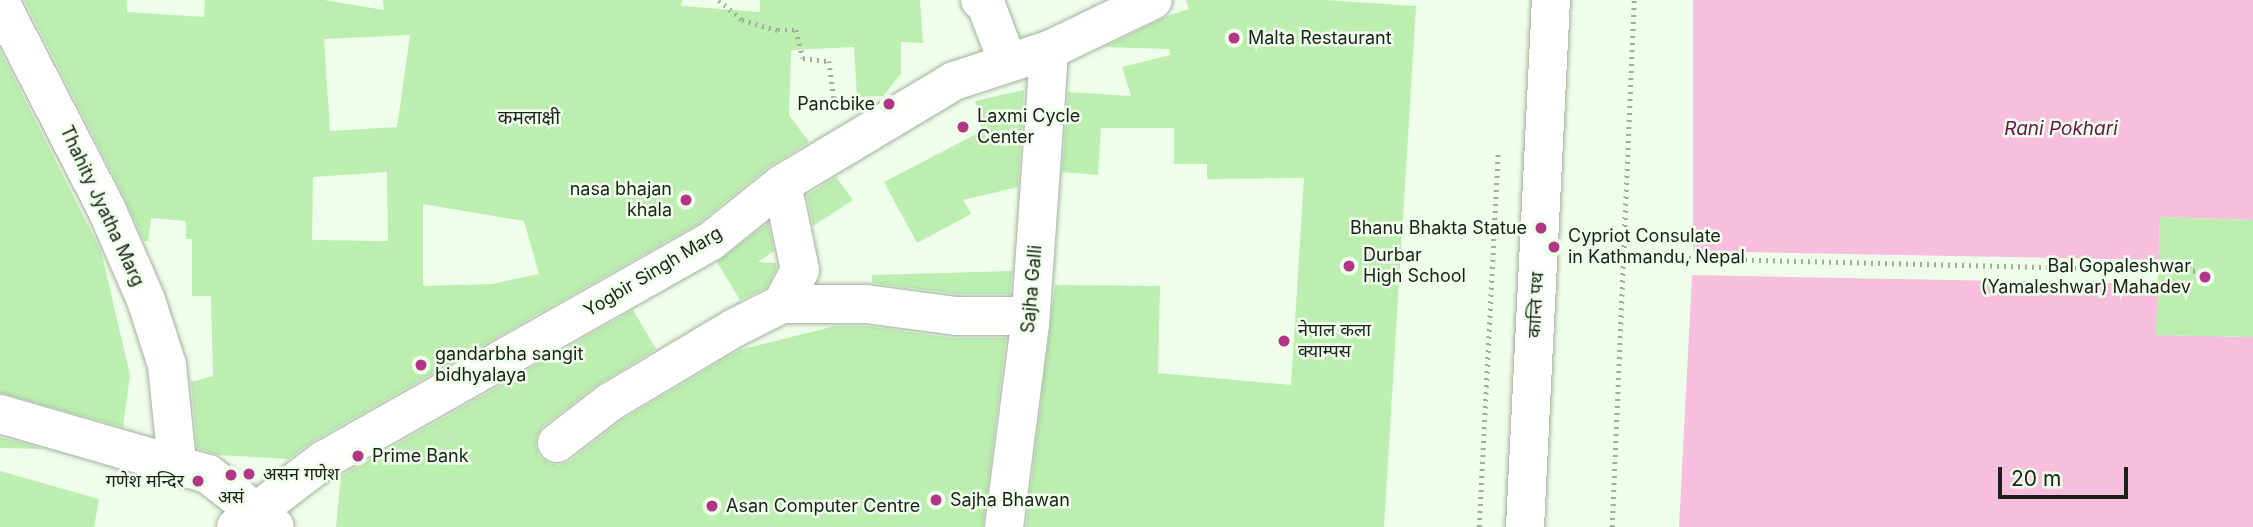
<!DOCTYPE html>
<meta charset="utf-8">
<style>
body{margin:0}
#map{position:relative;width:2253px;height:527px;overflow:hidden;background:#effeeb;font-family:Inter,"Noto Sans Devanagari",sans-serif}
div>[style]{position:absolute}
.water>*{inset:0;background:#f8bede}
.building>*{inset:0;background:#bceeb0}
.path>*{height:4.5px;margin-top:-2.25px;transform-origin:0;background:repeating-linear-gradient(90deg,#a0ac9d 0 2px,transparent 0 7px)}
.roads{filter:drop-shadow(0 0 2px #a0b29c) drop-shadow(0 0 2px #a0b29c)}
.minor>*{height:38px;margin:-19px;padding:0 19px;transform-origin:19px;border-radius:19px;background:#fff}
.major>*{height:38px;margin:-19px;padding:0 19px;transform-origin:19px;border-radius:19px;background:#fff}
.dots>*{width:19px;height:19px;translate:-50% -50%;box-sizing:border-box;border:4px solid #effeeb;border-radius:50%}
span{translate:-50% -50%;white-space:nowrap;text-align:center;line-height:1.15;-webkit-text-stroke:5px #effeeb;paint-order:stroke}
.poi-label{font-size:18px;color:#1b2119}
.left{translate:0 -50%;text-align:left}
.right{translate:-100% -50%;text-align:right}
.street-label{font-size:18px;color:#1b2119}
.neighbourhood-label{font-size:19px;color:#1b2119}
.water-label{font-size:19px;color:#65154b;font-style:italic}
.scale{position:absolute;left:1998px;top:467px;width:130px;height:32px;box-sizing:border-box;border:4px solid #1b2119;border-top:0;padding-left:9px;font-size:21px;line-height:24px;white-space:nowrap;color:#1b2119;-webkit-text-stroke:5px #effeeb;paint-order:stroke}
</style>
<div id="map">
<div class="water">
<i style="clip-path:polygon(1693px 0,2253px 0,2253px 220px,2160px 217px,2159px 260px,1693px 251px)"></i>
<i style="clip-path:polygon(1692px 275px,2159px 284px,2156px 335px,2253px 337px,2253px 527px,1679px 527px)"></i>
</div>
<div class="building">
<i style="clip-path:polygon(evenodd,24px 0,127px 0,127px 12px,204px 17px,205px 0,324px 0,384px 10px,383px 0,682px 0,681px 6px,760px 12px,760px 0,920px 0,923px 43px,901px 42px,901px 74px,883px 96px,857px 97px,854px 47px,791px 50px,789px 115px,809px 142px,768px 167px,699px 223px,313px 441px,289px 459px,219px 455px,197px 448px,191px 382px,213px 376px,211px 296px,192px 296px,192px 239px,186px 239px,186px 221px,151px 218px,148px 241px,144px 241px,125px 198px,24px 0,410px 35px,397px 127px,330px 131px,324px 39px,410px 35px,24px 0,387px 172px,388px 241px,312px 240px,313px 177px,387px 172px,24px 0,423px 204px,524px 221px,539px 274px,492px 284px,423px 286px,423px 204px)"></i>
<i style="clip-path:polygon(1186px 0,1324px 0,1416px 6px,1384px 527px,1026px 527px,1055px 285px,1160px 286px,1158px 373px,1291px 385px,1304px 178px,1207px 179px,1207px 164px,1174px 164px,1174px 128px,1101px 128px,1098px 175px,1062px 172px,1068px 92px,1131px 96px,1122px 67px,1170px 55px,1169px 49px,1105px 47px,1167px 16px,1189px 9px)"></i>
<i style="clip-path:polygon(0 50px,101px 251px,130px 375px,123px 427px,0 393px)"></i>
<i style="clip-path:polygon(1024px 90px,1018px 187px,963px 200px,971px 214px,917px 243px,884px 182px,982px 131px,975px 101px)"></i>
<i style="clip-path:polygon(836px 177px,853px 200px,813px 226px,807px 195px)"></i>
<i style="clip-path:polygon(2160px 217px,2253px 220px,2253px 337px,2156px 335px)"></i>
<i style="clip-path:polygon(768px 223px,774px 251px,758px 262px,776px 263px,777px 267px,766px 288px,740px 300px,717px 262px)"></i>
<i style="clip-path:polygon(1012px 271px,1010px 294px,957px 294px,872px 283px,872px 275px)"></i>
<i style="clip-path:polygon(633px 310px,656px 349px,597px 385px,543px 426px,537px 435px,536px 447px,539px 456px,548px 463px,559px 465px,570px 461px,622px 420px,739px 350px,835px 326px,865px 326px,953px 338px,1006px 338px,983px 527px,336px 527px,341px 476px)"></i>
<i style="clip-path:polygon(0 437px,44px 449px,0 448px)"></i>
<i style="clip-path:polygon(0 471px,99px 499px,94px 527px,0 527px)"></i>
</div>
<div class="path">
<i style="left:719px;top:0;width:30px;rotate:41deg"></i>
<i style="left:742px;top:20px;width:37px;rotate:16deg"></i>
<i style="left:778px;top:30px;width:18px"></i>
<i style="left:796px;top:30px;width:29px;rotate:76deg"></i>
<i style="left:803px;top:58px;width:26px;rotate:7deg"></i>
<i style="left:829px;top:61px;width:43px;rotate:82.1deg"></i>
<i style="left:1624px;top:261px;width:58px;rotate:-3deg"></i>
<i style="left:1682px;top:258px;width:526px;rotate:1.42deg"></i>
<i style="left:1479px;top:527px;width:373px;rotate:-87.1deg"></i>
<i style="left:1612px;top:527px;width:527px;rotate:-87.61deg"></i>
</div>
<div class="roads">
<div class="minor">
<i style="left:980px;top:0;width:8px;rotate:40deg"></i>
<i style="left:986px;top:5px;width:62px;rotate:69.2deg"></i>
<i style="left:0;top:2px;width:232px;rotate:62.8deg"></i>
<i style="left:106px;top:208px;width:100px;rotate:66.5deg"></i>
<i style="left:146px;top:300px;width:68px;rotate:72.1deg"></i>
<i style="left:167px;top:365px;width:99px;rotate:84.2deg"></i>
<i style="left:782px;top:304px;width:84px"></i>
<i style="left:866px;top:304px;width:91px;rotate:7.6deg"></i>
<i style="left:956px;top:316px;width:74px"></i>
<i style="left:0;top:414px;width:216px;rotate:16.1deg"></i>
<i style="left:208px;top:474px;width:85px;rotate:38.3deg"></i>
<i style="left:557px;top:443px;width:67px;rotate:-37.7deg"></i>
<i style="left:610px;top:402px;width:144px;rotate:-30.8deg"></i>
<i style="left:734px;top:328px;width:54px;rotate:-26.6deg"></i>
<i style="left:782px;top:304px;width:38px;rotate:-62deg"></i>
<i style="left:800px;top:270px;width:88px;rotate:-101.8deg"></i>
<i style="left:236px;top:527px;width:111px;rotate:-37.3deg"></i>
<i style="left:324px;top:460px;width:445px;rotate:-29.5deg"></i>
<i style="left:711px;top:241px;width:91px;rotate:-38.8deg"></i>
<i style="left:782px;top:184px;width:200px;rotate:-30.9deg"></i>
<i style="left:954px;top:81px;width:100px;rotate:-18.1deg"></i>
<i style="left:1049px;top:50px;width:115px;rotate:-25.7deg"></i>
<i style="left:1004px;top:527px;width:204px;rotate:-82.7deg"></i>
<i style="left:1030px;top:325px;width:276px;rotate:-86deg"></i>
</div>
<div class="major">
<i style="left:1525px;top:527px;width:528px;rotate:-87.18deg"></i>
</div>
</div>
<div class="dots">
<i style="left:1234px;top:38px;background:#b23586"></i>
<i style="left:889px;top:104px;background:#b23586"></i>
<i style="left:963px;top:127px;background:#b23586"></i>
<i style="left:686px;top:200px;background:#b23586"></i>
<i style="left:1541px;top:228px;background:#b23586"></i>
<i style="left:1554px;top:247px;background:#b23586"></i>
<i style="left:1349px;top:266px;background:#b23586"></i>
<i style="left:2205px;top:277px;background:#b23586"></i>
<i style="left:1284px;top:341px;background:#b23586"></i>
<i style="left:421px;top:365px;background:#b23586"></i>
<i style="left:358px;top:456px;background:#b23586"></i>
<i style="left:249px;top:474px;background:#b23586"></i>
<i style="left:231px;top:475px;background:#b23586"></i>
<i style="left:198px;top:481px;background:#b23586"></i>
<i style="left:936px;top:500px;background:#b23586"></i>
<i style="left:712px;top:506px;background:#b23586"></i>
</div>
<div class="poi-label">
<span class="left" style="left:1248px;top:38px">Malta Restaurant</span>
<span class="right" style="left:875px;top:104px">Pancbike</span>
<span class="left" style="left:977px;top:127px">Laxmi Cycle<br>Center</span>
<span class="right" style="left:672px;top:200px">nasa bhajan<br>khala</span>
<span class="right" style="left:1527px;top:228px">Bhanu Bhakta Statue</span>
<span class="left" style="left:1568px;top:247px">Cypriot Consulate<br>in Kathmandu, Nepal</span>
<span class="left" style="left:1363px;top:266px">Durbar<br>High School</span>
<span class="right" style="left:2191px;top:277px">Bal Gopaleshwar<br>(Yamaleshwar) Mahadev</span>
<span class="left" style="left:1298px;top:341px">नेपाल कला<br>क्याम्पस</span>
<span class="left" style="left:435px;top:365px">gandarbha sangit<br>bidhyalaya</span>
<span class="left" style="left:372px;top:456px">Prime Bank</span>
<span class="left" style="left:263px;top:474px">असन गणेश</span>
<span class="right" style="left:184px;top:481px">गणेश मन्दिर</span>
<span style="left:231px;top:497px">असं</span>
<span class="left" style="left:950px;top:500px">Sajha Bhawan</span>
<span class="left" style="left:726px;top:506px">Asan Computer Centre</span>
</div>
<div class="street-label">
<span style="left:102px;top:206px;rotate:65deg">Thahity Jyatha Marg</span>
<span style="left:653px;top:272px;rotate:-31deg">Yogbir Singh Marg</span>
<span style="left:1032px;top:289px;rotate:-85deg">Sajha Galli</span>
<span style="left:1536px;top:305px;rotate:-87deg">कान्ति पथ</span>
</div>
<div class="neighbourhood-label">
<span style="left:529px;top:118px">कमलाक्षी</span>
</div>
<div class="water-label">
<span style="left:2061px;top:129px">Rani Pokhari</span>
</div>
<div class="scale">20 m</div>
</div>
